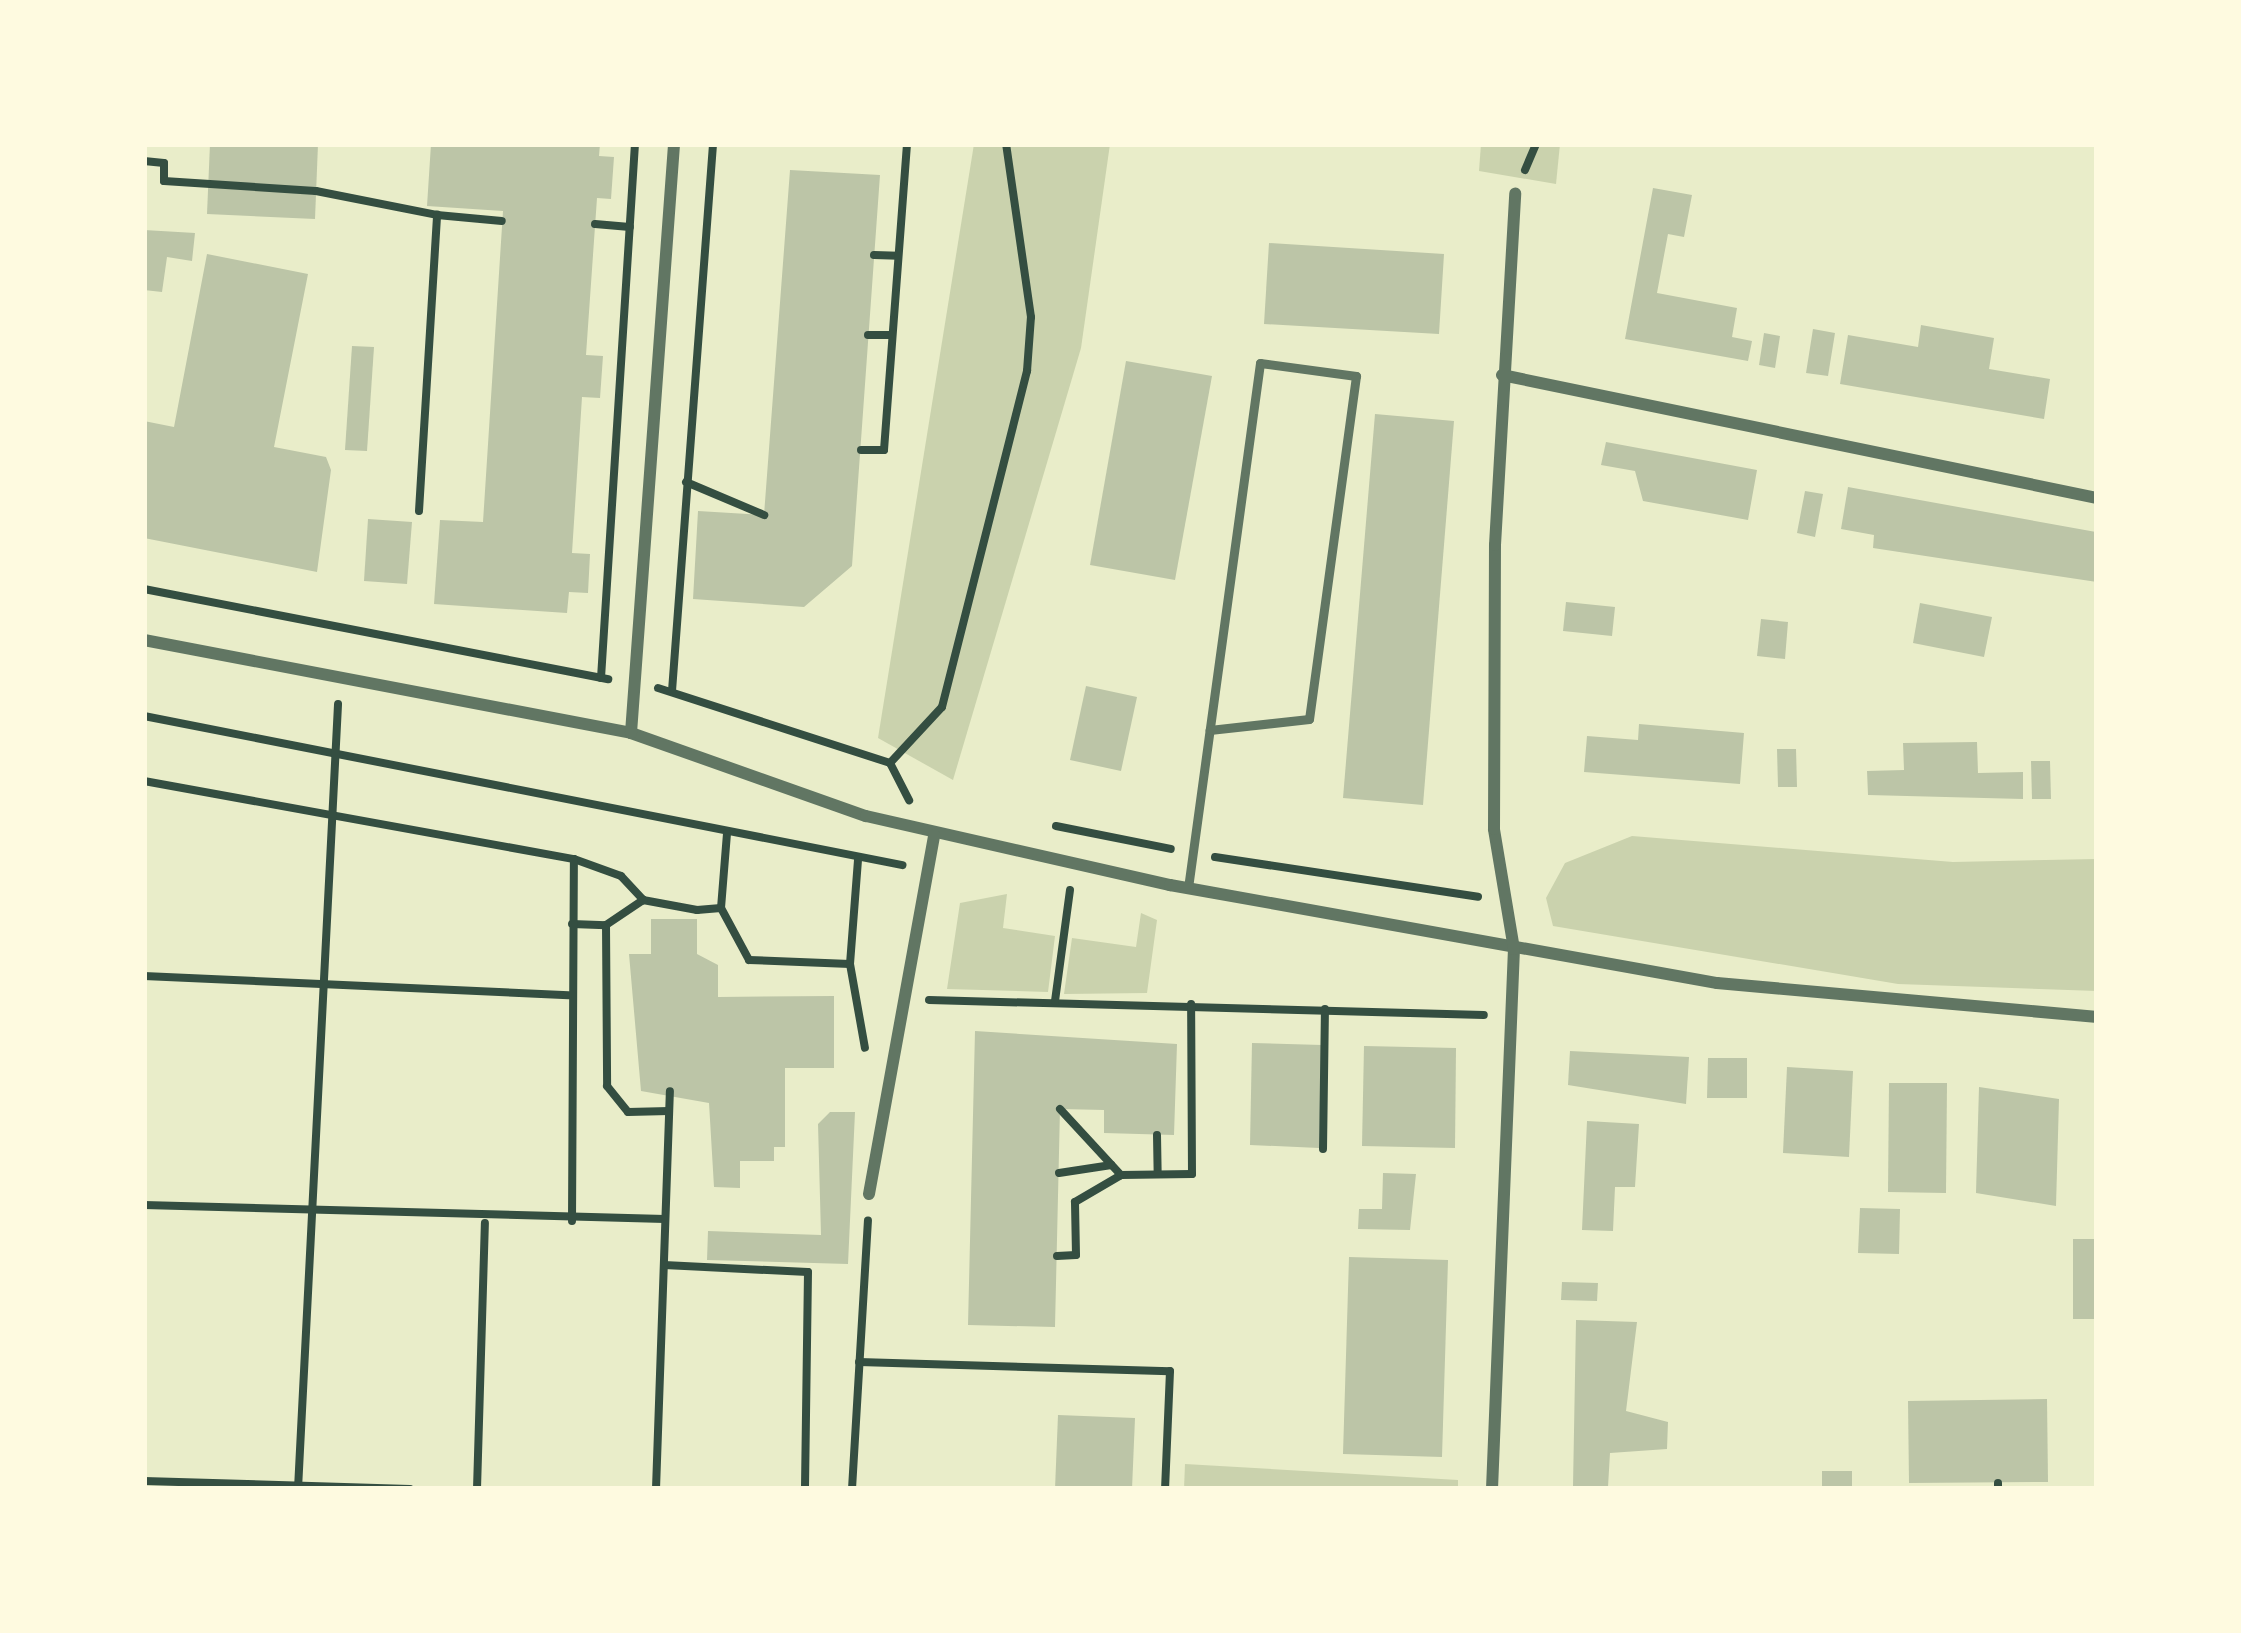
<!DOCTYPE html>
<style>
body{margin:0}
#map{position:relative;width:2241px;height:1633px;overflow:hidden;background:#e9edc9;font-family:"Source Sans 3",sans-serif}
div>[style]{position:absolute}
.green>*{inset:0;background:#cad2ad}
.building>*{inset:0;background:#bcc5a7}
.path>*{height:8px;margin:-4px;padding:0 4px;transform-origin:4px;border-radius:4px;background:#344e41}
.service>*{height:9px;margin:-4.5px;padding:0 4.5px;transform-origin:4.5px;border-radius:4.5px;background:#617663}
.minor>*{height:12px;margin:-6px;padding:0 6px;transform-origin:6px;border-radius:6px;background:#617663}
span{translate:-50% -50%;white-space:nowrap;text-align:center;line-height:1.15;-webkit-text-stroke:9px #fefae0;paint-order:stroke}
.frame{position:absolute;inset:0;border:147px solid #fefae0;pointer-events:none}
</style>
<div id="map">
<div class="green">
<i style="clip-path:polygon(974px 144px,1110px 144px,1081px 348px,953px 780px,878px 738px)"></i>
<i style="clip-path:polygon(1481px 144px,1560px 144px,1556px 184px,1479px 171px)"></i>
<i style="clip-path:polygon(1632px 836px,1953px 862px,2097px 859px,2097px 991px,1898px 984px,1553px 926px,1546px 898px,1565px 863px)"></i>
<i style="clip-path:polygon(1007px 894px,1003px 928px,1055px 936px,1048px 992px,947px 989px,960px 903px)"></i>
<i style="clip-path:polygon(1141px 913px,1157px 920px,1147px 993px,1064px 994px,1072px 938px,1136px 947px)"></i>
<i style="clip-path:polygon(1185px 1464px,1458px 1480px,1458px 1489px,1184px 1489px)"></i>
</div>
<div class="building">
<i style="clip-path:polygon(210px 144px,318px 144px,315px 219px,207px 214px)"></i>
<i style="clip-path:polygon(431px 144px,600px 144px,599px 156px,614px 157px,611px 199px,597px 198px,586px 355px,603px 356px,600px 398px,582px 397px,572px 553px,590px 554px,588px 593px,569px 592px,567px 613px,434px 604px,440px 520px,483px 522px,503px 211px,427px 206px)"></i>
<i style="clip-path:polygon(790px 170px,880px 175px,852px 566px,804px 607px,693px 599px,698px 511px,764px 515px)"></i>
<i style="clip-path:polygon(1653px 188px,1692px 195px,1684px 237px,1668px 234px,1657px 293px,1737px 308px,1732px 337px,1752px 341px,1748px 361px,1625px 339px)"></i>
<i style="clip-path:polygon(144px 230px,195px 233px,192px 261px,167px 257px,162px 292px,144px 290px)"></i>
<i style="clip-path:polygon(1269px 243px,1444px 254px,1439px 334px,1264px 324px)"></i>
<i style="clip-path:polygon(207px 254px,308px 274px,274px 447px,326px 457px,331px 470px,317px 572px,144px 538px,144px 421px,174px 427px)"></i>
<i style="clip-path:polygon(1921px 325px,1994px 338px,1989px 369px,2050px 379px,2044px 419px,1840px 384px,1848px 335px,1918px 347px)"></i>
<i style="clip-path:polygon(1813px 329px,1835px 333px,1828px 376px,1806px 373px)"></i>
<i style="clip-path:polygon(1764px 333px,1780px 336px,1775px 368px,1759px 365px)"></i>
<i style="clip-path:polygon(352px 346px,374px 347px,367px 451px,345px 450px)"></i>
<i style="clip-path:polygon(1126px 361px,1212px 376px,1175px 580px,1090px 565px)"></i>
<i style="clip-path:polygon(1375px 414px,1454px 421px,1423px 805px,1343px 798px)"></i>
<i style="clip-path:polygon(1606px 442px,1757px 470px,1748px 520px,1643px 501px,1635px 471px,1601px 465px)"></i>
<i style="clip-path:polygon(1848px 487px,2096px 532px,2097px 582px,1873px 548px,1874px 535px,1841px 529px)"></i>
<i style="clip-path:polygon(1805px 491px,1823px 494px,1815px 537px,1797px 533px)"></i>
<i style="clip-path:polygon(368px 519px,412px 522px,407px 584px,364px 581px)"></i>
<i style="clip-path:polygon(1566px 602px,1615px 607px,1612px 636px,1563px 631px)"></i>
<i style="clip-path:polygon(1920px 603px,1992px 617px,1984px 657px,1913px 643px)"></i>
<i style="clip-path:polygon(1761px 619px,1788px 622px,1785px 659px,1757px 656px)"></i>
<i style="clip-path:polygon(1086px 686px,1137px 697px,1121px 771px,1070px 760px)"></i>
<i style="clip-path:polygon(1639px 724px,1744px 733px,1740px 784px,1584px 772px,1587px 736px,1638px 740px)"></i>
<i style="clip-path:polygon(1977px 742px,1978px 773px,2023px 772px,2023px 799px,1868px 795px,1867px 771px,1904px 770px,1903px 743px)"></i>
<i style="clip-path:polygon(1777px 749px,1796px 749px,1797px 787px,1778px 787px)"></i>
<i style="clip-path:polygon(2031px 761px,2050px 761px,2051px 799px,2032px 799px)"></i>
<i style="clip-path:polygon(651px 919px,697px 919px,697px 954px,718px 965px,718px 997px,834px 996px,834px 1068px,785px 1068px,785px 1147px,774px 1147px,774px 1161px,740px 1161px,740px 1188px,714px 1187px,709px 1103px,641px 1091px,629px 954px,651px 954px)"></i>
<i style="clip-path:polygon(975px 1031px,1177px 1044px,1174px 1135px,1104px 1133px,1104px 1110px,1060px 1109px,1055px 1327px,968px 1325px)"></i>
<i style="clip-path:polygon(1252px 1043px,1322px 1045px,1319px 1148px,1250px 1145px)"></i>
<i style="clip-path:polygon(1364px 1046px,1456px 1048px,1455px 1148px,1362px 1146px)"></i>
<i style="clip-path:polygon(1570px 1051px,1689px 1057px,1686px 1104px,1568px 1085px)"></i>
<i style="clip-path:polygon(1708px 1058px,1747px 1058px,1747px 1098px,1707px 1098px)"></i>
<i style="clip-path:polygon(1787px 1067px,1853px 1071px,1849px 1157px,1783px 1153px)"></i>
<i style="clip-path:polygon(1889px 1083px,1947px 1083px,1946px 1193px,1888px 1192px)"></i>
<i style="clip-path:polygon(1979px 1087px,2059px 1099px,2056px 1206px,1976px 1193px)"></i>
<i style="clip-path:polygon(830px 1112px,855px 1112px,848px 1264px,707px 1260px,708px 1231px,821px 1235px,818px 1124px)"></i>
<i style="clip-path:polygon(1587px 1121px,1639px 1124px,1635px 1187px,1615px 1187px,1613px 1231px,1582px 1230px)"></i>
<i style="clip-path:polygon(1383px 1173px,1416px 1174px,1410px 1230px,1358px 1229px,1359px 1209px,1382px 1209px)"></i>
<i style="clip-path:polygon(1860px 1208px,1900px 1209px,1899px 1254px,1858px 1253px)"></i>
<i style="clip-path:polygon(2073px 1239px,2097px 1239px,2097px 1319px,2073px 1319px)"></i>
<i style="clip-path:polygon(1349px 1257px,1448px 1260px,1442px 1457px,1343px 1454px)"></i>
<i style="clip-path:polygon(1562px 1282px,1598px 1283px,1597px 1301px,1561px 1300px)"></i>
<i style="clip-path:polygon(1576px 1320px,1637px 1322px,1626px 1411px,1668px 1422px,1667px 1449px,1610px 1453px,1608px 1487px,1573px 1486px)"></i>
<i style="clip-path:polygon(2047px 1399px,2048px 1482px,1909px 1483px,1908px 1401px)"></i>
<i style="clip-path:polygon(1058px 1415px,1135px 1418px,1132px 1489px,1055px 1489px)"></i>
<i style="clip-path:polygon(1822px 1471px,1852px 1471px,1852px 1489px,1822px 1489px)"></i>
</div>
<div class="path">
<i style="left:144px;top:161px;width:20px;rotate:6deg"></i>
<i style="left:164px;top:163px;width:18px;rotate:90deg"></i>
<i style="left:164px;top:181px;width:152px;rotate:3.8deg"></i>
<i style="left:316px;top:191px;width:123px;rotate:11.2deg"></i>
<i style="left:1525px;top:170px;width:28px;rotate:-67deg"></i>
<i style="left:595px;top:224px;width:35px;rotate:5deg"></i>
<i style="left:874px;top:255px;width:24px;rotate:2deg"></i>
<i style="left:868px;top:335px;width:24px"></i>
<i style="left:861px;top:450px;width:23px"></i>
<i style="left:884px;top:450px;width:307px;rotate:-85.7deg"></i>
<i style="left:686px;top:482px;width:85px;rotate:22.9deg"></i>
<i style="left:419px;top:511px;width:297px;rotate:-86.5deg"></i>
<i style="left:437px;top:215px;width:65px;rotate:5.3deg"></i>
<i style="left:144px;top:589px;width:473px;rotate:11deg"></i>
<i style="left:601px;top:678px;width:535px;rotate:-86.36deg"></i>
<i style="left:658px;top:688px;width:244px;rotate:17.9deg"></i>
<i style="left:890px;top:763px;width:42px;rotate:62.8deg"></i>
<i style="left:672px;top:691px;width:549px;rotate:-85.71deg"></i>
<i style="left:144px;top:716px;width:773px;rotate:11.12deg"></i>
<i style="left:890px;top:763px;width:76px;rotate:-47.1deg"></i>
<i style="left:942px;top:707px;width:347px;rotate:-75.8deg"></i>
<i style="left:1027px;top:371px;width:54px;rotate:-85.8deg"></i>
<i style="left:1031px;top:317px;width:175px;rotate:-98.2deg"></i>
<i style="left:144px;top:781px;width:437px;rotate:10.3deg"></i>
<i style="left:574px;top:859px;width:50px;rotate:19.9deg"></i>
<i style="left:621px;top:876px;width:33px;rotate:47deg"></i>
<i style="left:643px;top:900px;width:55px;rotate:10.5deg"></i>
<i style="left:697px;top:910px;width:24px;rotate:-5deg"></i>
<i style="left:721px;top:908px;width:75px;rotate:-85.4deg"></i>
<i style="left:1056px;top:826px;width:117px;rotate:11.3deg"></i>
<i style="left:1215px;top:857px;width:266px;rotate:8.6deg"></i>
<i style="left:721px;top:908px;width:59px;rotate:61.7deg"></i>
<i style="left:749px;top:960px;width:101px;rotate:2.3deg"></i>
<i style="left:850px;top:964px;width:85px;rotate:79.9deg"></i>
<i style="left:572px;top:924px;width:34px;rotate:2deg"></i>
<i style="left:606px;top:925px;width:45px;rotate:-34deg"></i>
<i style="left:606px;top:925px;width:161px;rotate:89.6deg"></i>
<i style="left:607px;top:1086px;width:33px;rotate:51deg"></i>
<i style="left:628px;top:1112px;width:41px;rotate:-1.4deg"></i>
<i style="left:850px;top:964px;width:105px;rotate:-85.6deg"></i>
<i style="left:144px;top:976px;width:425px;rotate:2.6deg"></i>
<i style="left:929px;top:1000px;width:555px;rotate:1.55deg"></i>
<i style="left:1055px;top:1001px;width:112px;rotate:-82.3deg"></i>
<i style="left:1060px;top:1109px;width:90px;rotate:47.3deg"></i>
<i style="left:1157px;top:1135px;width:39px;rotate:89deg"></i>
<i style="left:1323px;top:1149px;width:140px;rotate:-89.2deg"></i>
<i style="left:1059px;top:1173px;width:53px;rotate:-8.7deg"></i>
<i style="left:144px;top:1205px;width:521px;rotate:1.54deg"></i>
<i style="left:572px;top:1221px;width:362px;rotate:-89.7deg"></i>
<i style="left:1057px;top:1256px;width:19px;rotate:-3deg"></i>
<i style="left:1076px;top:1255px;width:53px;rotate:-91.1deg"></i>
<i style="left:1075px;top:1202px;width:53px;rotate:-30.4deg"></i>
<i style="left:1121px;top:1175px;width:71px;rotate:-0.8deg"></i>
<i style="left:1192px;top:1174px;width:170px;rotate:-90.3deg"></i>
<i style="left:664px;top:1265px;width:144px;rotate:2.8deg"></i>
<i style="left:808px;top:1272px;width:217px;rotate:90.8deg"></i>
<i style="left:859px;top:1362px;width:311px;rotate:1.7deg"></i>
<i style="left:1170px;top:1371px;width:118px;rotate:92.4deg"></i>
<i style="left:144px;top:1481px;width:266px;rotate:1.7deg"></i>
<i style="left:1998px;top:1483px;width:6px;rotate:90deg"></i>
<i style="left:298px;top:1489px;width:786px;rotate:-87.08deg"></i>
<i style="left:477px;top:1489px;width:266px;rotate:-88.3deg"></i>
<i style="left:656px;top:1489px;width:398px;rotate:-88deg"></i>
<i style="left:852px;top:1489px;width:269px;rotate:-86.6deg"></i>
</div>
<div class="service">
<i style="left:1188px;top:888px;width:530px;rotate:-82.19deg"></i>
<i style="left:1260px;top:363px;width:97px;rotate:7.7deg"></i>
<i style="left:1356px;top:376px;width:346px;rotate:97.8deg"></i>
<i style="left:1309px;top:719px;width:100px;rotate:173.7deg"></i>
</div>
<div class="minor">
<i style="left:1502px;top:375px;width:608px;rotate:11.68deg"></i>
<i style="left:144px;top:640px;width:496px;rotate:10.8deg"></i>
<i style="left:631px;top:733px;width:249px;rotate:19.5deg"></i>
<i style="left:866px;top:816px;width:312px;rotate:12.8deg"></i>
<i style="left:1170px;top:885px;width:556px;rotate:10.16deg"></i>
<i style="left:1717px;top:983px;width:382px;rotate:5.1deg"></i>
<i style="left:631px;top:733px;width:591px;rotate:-85.82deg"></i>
<i style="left:869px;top:1194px;width:365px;rotate:-79.7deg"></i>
<i style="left:1492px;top:1489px;width:540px;rotate:-87.67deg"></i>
<i style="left:1514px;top:949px;width:122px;rotate:-99.5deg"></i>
<i style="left:1494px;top:829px;width:284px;rotate:-89.8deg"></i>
<i style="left:1495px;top:545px;width:352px;rotate:-86.7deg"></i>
</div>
<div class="frame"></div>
</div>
